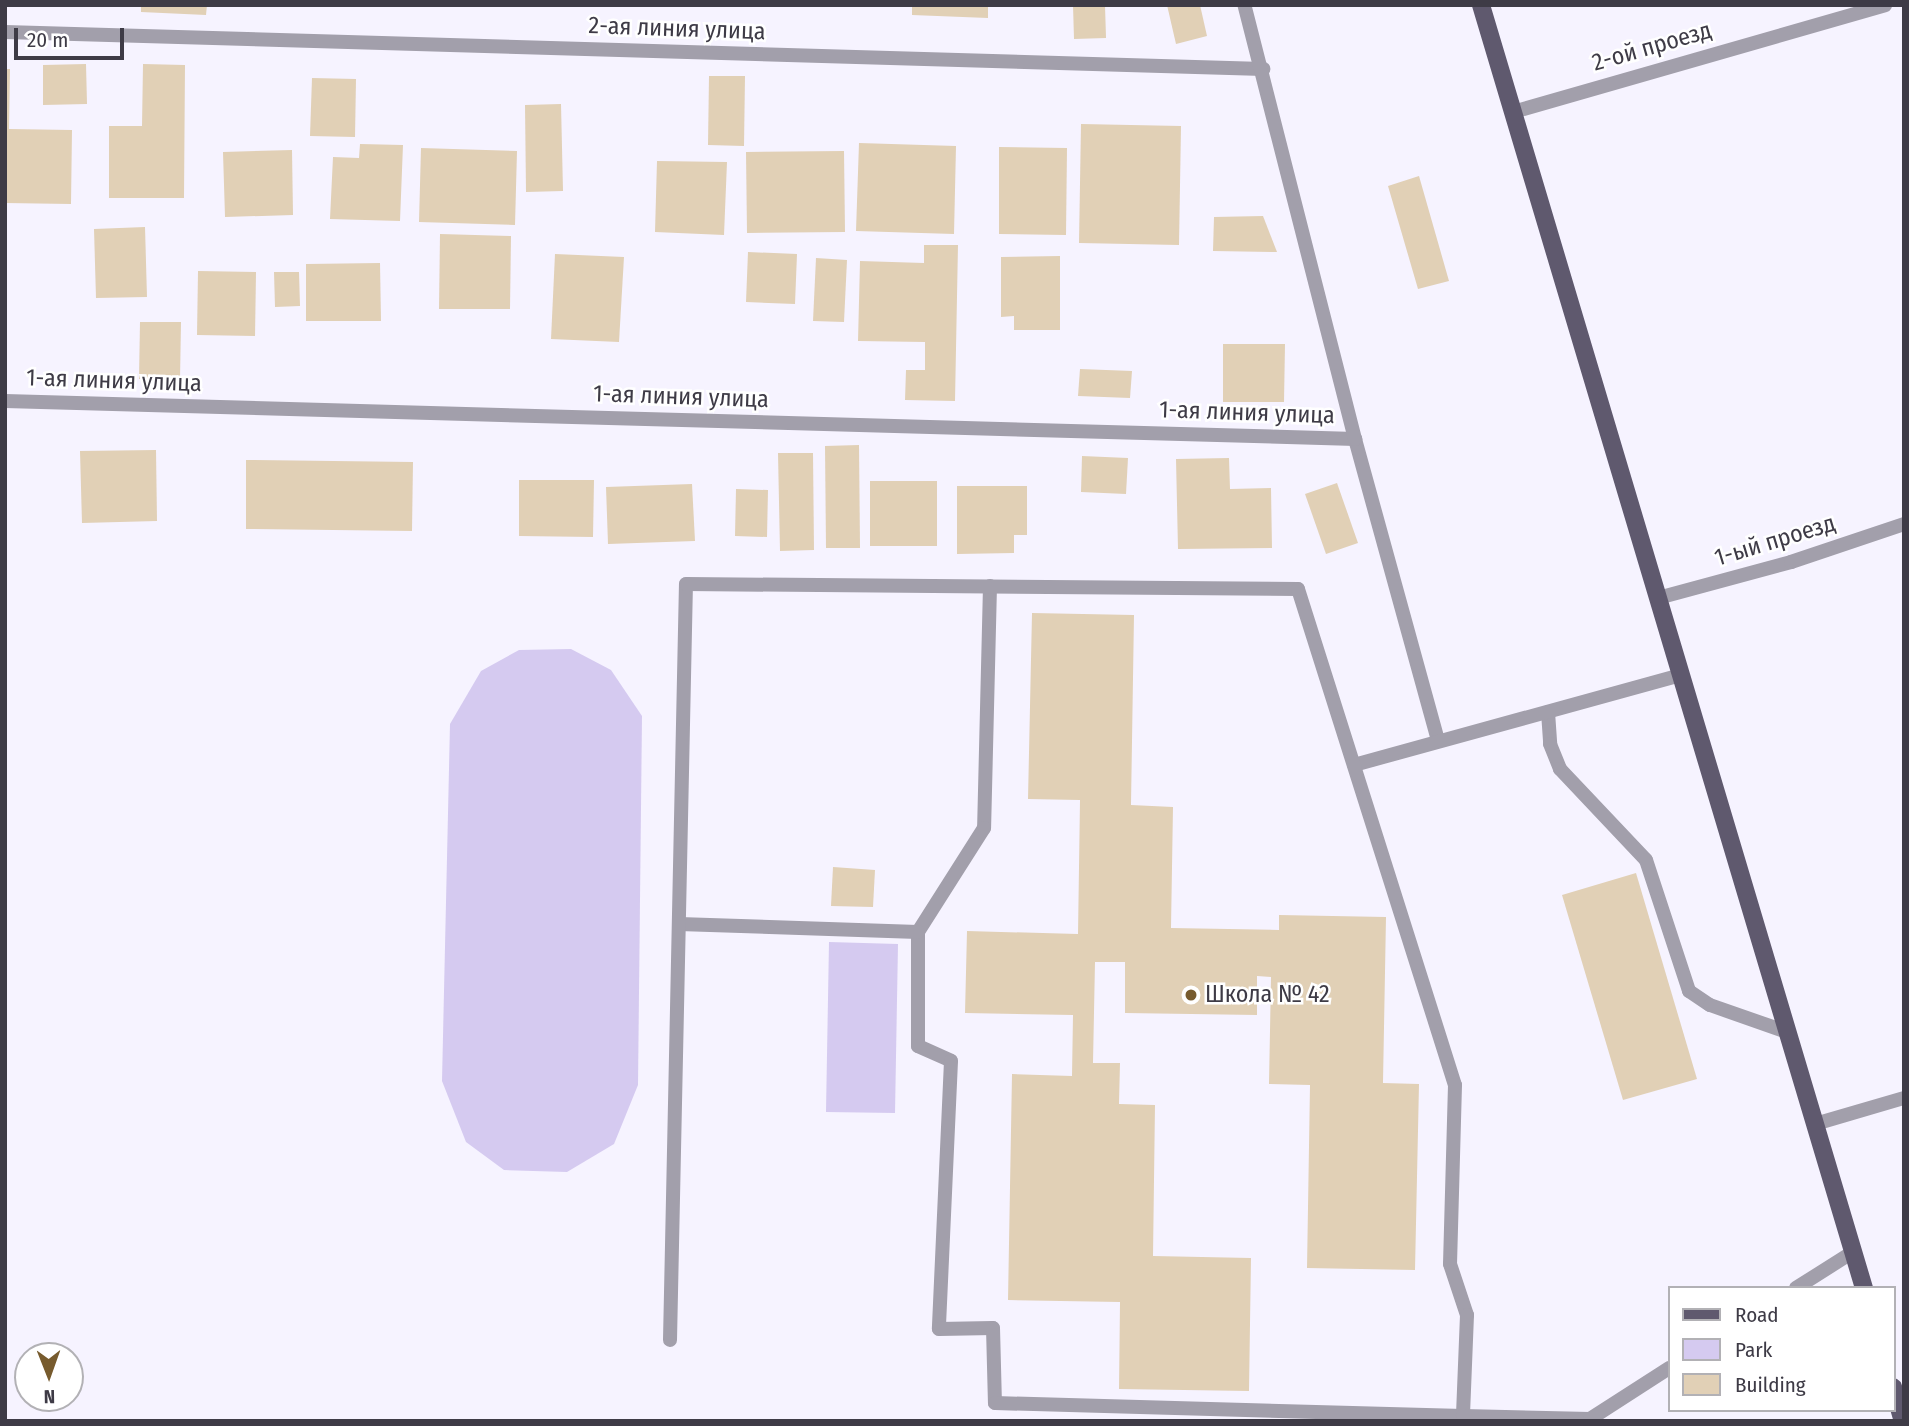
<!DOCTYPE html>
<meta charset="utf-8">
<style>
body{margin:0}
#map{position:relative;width:1909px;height:1426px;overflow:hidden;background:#f6f3ff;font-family:"Fira Sans Condensed",sans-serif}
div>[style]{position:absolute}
.green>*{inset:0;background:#d5caf0}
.building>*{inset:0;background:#e1d0b6}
.lane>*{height:14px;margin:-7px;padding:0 7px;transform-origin:7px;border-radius:7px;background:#a29fab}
.street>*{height:14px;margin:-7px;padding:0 7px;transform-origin:7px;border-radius:7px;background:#a29fab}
.primary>*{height:18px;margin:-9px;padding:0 9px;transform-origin:9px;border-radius:9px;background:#5f596e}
.dots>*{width:19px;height:19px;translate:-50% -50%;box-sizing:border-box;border:4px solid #fff;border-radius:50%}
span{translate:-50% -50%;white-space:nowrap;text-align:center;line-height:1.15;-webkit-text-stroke:5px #fff;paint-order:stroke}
.street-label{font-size:24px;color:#3e3b46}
.poi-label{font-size:24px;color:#3e3b46}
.left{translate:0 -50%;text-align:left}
.frame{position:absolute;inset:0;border:7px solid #3e3b46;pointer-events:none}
.legend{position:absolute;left:1668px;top:1286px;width:228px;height:126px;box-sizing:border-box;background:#fff;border:2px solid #b2b1b5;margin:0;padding:9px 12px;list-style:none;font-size:21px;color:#3e3b46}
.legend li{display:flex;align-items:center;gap:14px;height:35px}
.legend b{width:35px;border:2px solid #b2b1b5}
.north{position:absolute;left:14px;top:1342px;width:70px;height:70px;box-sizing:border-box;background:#fff;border:2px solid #b2b1b5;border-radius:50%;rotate:179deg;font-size:19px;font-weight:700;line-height:28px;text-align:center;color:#3e3b46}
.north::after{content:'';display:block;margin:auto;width:24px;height:32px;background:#775b2e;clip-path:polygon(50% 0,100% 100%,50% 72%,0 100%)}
.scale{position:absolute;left:14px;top:28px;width:110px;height:32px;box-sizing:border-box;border:4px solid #3e3b46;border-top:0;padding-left:9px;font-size:21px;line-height:24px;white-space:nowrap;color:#3e3b46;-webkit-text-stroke:5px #fff;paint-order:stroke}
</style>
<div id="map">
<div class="green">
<i style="clip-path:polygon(571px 649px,611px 670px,642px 716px,638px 1085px,614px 1144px,567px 1172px,504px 1170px,466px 1142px,442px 1081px,450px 724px,481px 671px,519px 650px)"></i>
<i style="clip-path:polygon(829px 942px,898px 944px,895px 1113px,826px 1112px)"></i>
</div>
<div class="building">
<i style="clip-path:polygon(141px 5px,207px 5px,206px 15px,141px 12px)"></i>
<i style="clip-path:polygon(912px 5px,988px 5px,988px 18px,912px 15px)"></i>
<i style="clip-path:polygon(1073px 5px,1105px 5px,1106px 38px,1074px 39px)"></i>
<i style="clip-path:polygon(1167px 5px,1200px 5px,1207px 36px,1176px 44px)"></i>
<i style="clip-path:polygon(86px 64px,87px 104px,43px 105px,43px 65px)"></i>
<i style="clip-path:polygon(143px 64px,185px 65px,184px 198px,109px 198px,109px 126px,142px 126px)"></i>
<i style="clip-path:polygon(5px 69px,10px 69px,9px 129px,72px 130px,71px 204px,5px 203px)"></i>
<i style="clip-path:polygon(709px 76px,745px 76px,744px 146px,708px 145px)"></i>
<i style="clip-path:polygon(312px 78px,356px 79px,355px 137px,310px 136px)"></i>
<i style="clip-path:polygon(561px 104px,563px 191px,526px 192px,525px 105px)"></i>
<i style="clip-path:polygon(1081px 124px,1181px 126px,1179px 245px,1079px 243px)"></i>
<i style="clip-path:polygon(859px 143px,956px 146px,954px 234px,856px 231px)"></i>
<i style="clip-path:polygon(360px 144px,403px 145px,400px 221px,330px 219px,333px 157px,359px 158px)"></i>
<i style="clip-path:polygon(999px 147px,1067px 148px,1066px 235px,999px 234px)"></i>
<i style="clip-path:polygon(421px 148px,517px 151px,515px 225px,419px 222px)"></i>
<i style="clip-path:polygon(292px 150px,293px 215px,225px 217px,223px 152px)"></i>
<i style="clip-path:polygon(844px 151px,845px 232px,747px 233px,746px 152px)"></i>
<i style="clip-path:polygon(657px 161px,727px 162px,724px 235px,655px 232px)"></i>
<i style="clip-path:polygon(1419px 176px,1449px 281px,1418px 289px,1388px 186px)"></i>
<i style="clip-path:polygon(1263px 216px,1277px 252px,1213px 251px,1214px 217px)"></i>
<i style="clip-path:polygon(145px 227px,147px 297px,96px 298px,94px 229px)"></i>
<i style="clip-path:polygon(440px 234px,511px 236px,510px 309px,439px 309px)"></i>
<i style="clip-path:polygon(924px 245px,958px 245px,955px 401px,905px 400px,906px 370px,925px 370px,925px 342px,858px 341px,860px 261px,924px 263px)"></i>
<i style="clip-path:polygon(748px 252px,797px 254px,795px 304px,746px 302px)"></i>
<i style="clip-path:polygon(555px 254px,624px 257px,619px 342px,551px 339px)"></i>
<i style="clip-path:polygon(1060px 256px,1060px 330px,1014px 330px,1014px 316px,1001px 317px,1001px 257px)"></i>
<i style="clip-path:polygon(816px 258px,847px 260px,844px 322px,813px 321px)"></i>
<i style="clip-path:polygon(380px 263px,381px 321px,306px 321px,306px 264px)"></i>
<i style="clip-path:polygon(198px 271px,256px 272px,255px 336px,197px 335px)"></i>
<i style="clip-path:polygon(274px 272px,299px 272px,300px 306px,275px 307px)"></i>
<i style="clip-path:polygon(140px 322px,181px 322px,180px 380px,139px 379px)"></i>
<i style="clip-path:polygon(1223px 344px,1285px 344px,1284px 402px,1223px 402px)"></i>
<i style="clip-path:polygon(1080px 369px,1132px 371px,1130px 398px,1078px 396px)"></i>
<i style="clip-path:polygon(859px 445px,860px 548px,826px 548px,825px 446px)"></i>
<i style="clip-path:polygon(156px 450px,157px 521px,82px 523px,80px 451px)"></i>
<i style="clip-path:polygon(778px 453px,813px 453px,814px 550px,780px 551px)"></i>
<i style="clip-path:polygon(1082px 456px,1128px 458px,1126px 494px,1081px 492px)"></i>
<i style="clip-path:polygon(1229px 458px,1230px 489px,1271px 488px,1272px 548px,1178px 549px,1176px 459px)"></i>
<i style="clip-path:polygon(246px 460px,413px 462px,412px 531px,246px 529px)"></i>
<i style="clip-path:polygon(519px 480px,594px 480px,593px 537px,519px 536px)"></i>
<i style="clip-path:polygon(870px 481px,937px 481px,937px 546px,870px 546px)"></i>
<i style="clip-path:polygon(1337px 483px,1358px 543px,1326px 554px,1305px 494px)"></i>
<i style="clip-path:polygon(692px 484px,695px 541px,608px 544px,606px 487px)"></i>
<i style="clip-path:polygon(957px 486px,1027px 486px,1027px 535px,1014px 535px,1014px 553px,957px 554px)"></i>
<i style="clip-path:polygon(736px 489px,768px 490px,767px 537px,735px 536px)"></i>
<i style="clip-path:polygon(1032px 613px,1134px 615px,1131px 805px,1173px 807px,1171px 928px,1279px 930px,1279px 915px,1386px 917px,1383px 1083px,1419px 1084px,1415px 1270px,1307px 1268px,1310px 1085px,1269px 1084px,1271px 977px,1257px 976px,1257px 1015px,1125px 1013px,1125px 962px,1095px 962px,1093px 1063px,1120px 1063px,1119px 1104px,1155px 1105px,1153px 1256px,1251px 1258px,1249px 1391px,1119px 1389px,1120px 1302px,1008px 1300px,1012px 1074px,1072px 1076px,1073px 1015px,965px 1013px,967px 931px,1078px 934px,1080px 800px,1028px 799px)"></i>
<i style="clip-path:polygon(833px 867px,875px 870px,873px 907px,831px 906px)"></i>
<i style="clip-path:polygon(1636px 873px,1697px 1079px,1623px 1100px,1562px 895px)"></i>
</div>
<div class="lane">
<i style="left:1355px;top:439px;width:312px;rotate:74.6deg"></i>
<i style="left:990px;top:586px;width:242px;rotate:91.4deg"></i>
<i style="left:984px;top:828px;width:123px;rotate:122.4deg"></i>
<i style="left:918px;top:932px;width:114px;rotate:90deg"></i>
<i style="left:918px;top:1046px;width:36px;rotate:24deg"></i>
<i style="left:951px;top:1061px;width:268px;rotate:92.6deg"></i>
<i style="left:939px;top:1329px;width:54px;rotate:-1.1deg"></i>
<i style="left:993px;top:1328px;width:75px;rotate:88.5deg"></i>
<i style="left:995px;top:1403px;width:468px;rotate:1.6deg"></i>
<i style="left:1548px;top:712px;width:32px;rotate:86deg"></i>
<i style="left:1550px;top:744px;width:27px;rotate:68deg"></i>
<i style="left:1560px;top:769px;width:125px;rotate:46.6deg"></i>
<i style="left:1646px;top:860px;width:138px;rotate:71.8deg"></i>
<i style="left:1689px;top:991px;width:25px;rotate:34deg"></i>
<i style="left:1710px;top:1005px;width:82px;rotate:19.3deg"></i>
<i style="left:1354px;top:765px;width:339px;rotate:-15.4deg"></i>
<i style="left:679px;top:924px;width:239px;rotate:1.9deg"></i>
<i style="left:1796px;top:1288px;width:67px;rotate:-32.3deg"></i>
<i style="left:670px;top:1340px;width:756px;rotate:-88.79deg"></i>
<i style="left:686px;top:584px;width:612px;rotate:0.47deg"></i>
<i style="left:1298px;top:589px;width:520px;rotate:72.44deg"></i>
<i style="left:1455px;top:1085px;width:179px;rotate:91.6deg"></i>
<i style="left:1450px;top:1264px;width:54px;rotate:71.6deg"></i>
<i style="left:1467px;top:1315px;width:101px;rotate:92.3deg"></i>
<i style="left:1463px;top:1416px;width:127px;rotate:1.4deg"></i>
<i style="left:1590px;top:1419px;width:94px;rotate:-32.8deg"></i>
</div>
<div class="street">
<i style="left:5px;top:32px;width:1259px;rotate:1.68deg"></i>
<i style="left:1513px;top:112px;width:387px;rotate:-16deg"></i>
<i style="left:5px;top:401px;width:1351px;rotate:1.61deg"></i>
<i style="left:1355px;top:439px;width:448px;rotate:-104.3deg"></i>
<i style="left:1658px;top:598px;width:138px;rotate:-15.1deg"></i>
<i style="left:1791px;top:562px;width:119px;rotate:-18.6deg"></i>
<i style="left:1815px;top:1124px;width:93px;rotate:-16.3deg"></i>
</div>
<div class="primary">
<i style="left:1481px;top:5px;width:1339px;rotate:73.38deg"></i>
<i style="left:1893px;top:1387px;width:35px;rotate:74deg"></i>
</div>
<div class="dots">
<i style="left:1191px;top:995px;background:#775b2e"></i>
</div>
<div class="street-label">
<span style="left:677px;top:29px;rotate:2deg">2-ая линия улица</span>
<span style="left:1652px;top:47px;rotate:-16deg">2-ой проезд</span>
<span style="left:114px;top:381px;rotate:2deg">1-ая линия улица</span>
<span style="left:681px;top:397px;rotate:2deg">1-ая линия улица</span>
<span style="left:1247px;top:413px;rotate:2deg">1-ая линия улица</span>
<span style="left:1775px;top:541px;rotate:-17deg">1-ый проезд</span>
</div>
<div class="poi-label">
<span class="left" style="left:1205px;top:995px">Школа № 42</span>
</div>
<div class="frame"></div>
<ul class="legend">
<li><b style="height:9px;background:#5f596e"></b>Road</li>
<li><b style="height:19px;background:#d5caf0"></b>Park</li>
<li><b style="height:19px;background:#e1d0b6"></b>Building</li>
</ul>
<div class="north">N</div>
<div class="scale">20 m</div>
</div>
